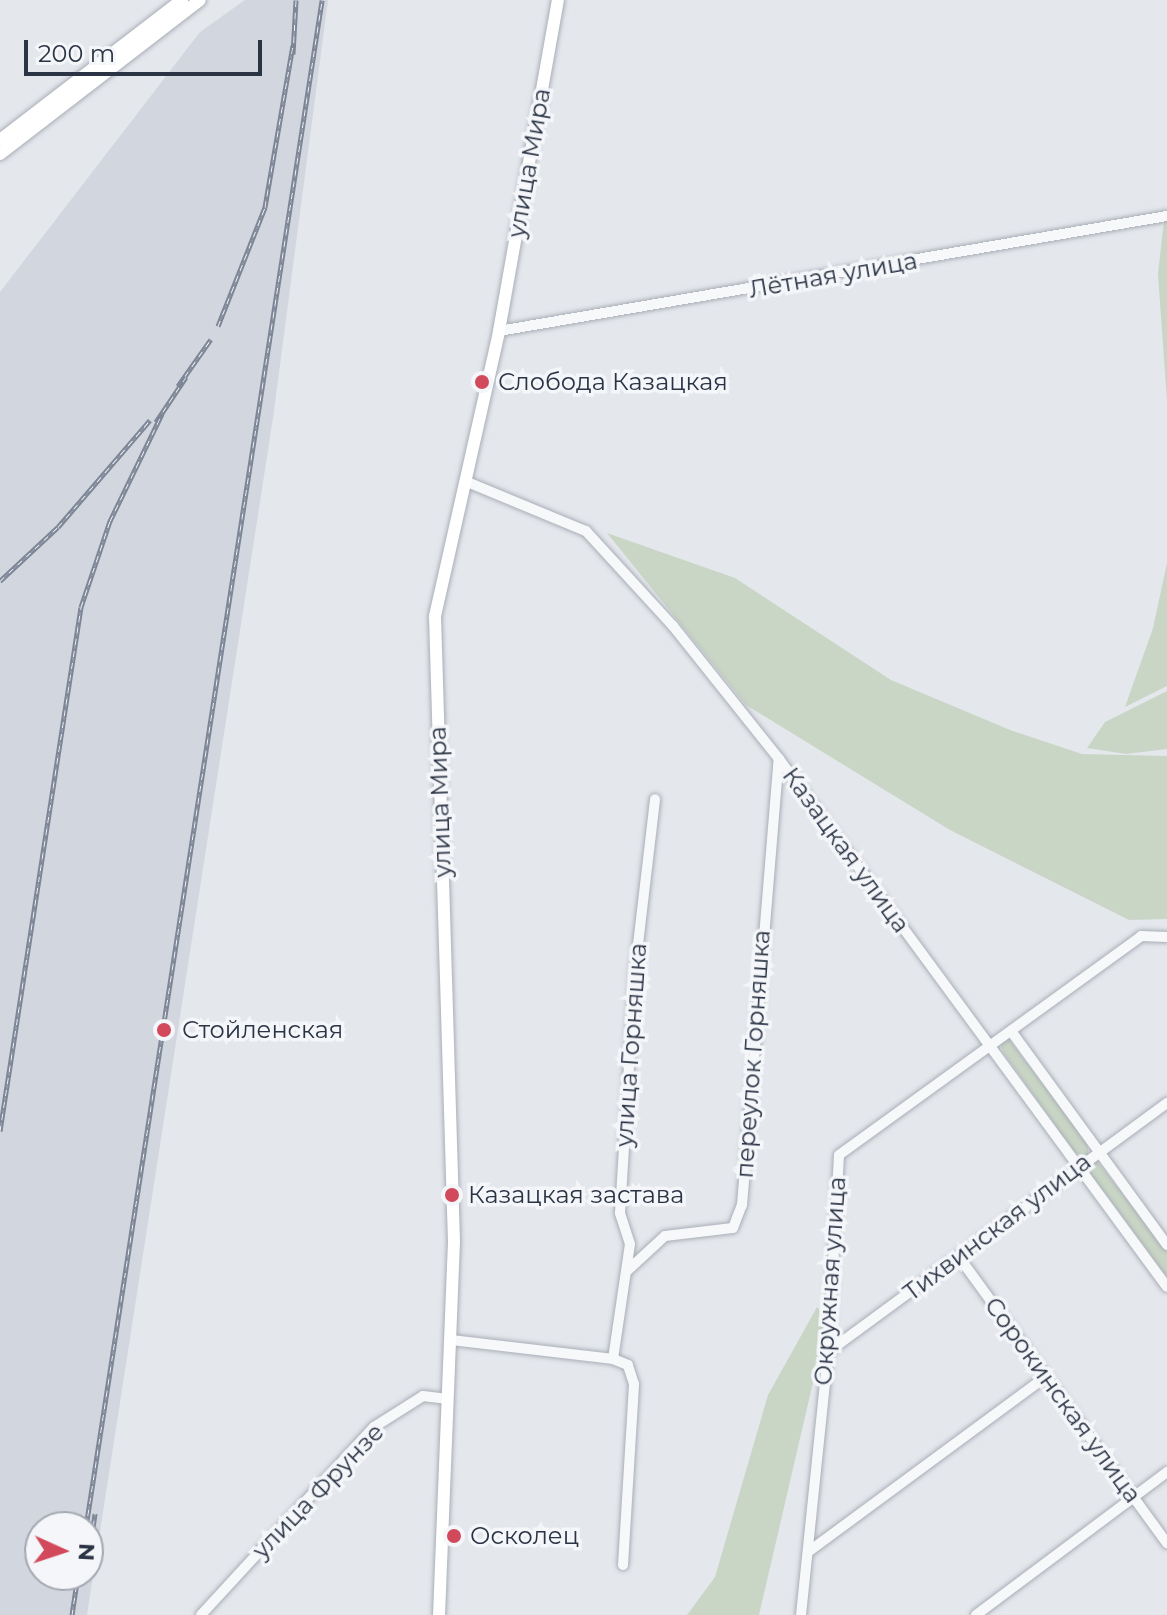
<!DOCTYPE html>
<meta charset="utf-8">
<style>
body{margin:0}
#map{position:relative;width:1167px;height:1615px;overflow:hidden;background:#e4e7ec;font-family:Montserrat,sans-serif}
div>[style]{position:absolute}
.built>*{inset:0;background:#d2d6de}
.green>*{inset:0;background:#c9d6c5}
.roads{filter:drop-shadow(0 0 2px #a9aeb7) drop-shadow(0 0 2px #a9aeb7)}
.minor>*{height:10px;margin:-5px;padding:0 5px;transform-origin:5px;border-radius:5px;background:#f7f8fa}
.major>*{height:12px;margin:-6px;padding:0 6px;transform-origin:6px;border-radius:6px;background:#fff}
.rail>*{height:5px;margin-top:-2.5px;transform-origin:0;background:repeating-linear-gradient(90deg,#f4f6f9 0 6px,#7d8696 0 12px);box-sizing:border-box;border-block:2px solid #7d8696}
.dots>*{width:22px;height:22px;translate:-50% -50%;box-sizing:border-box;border:4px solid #f4f6f9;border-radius:50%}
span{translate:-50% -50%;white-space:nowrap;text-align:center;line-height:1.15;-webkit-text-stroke:7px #f4f6f9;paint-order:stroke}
.street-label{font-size:24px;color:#2b3445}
.poi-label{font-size:24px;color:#2b3445}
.left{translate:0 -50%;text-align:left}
.north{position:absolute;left:24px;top:1511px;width:80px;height:80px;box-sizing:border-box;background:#f4f6f9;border:2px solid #a4a8b1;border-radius:50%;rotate:93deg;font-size:22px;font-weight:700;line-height:32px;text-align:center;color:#2b3445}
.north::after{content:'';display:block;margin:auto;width:28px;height:36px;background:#d1495b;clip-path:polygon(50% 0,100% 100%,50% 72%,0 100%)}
.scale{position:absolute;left:24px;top:40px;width:238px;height:36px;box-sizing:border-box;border:4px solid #2b3445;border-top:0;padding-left:10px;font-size:24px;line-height:28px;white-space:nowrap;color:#2b3445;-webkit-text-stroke:6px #f4f6f9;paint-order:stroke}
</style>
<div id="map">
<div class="built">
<i style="clip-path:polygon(evenodd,245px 0,328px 0,273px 418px,87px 1615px,0 1615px,0 292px,200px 32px,245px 0,40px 1527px,88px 1527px,88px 1575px,40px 1575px,40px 1527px)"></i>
</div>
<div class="green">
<i style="clip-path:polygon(1164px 220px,1167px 220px,1167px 401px,1158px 274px)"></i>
<i style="clip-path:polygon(607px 533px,735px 578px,891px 680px,1010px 730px,1082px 754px,1167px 756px,1167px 919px,1129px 920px,950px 830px,746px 705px)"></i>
<i style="clip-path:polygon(1167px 563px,1167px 686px,1125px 707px,1153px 628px)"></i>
<i style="clip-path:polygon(1167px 691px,1167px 749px,1126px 754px,1087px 748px,1105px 722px)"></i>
<i style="clip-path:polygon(1007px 1037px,1088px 1144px,1088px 1156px,1075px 1153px,1003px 1052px,1000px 1042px)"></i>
<i style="clip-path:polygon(1096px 1160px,1167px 1251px,1167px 1277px,1091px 1174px,1088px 1166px)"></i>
<i style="clip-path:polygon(817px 1307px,824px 1315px,821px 1348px,759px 1615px,687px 1615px,715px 1577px,768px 1395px)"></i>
</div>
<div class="roads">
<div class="minor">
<i style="left:499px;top:331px;width:678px;rotate:-9.77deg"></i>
<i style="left:465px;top:481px;width:131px;rotate:22.5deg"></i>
<i style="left:586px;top:531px;width:129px;rotate:47.5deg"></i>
<i style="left:673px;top:626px;width:170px;rotate:51.4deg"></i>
<i style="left:779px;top:759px;width:655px;rotate:53.69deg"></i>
<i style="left:1011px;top:1031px;width:265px;rotate:53.9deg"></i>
<i style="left:959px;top:1257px;width:354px;rotate:54deg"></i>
<i style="left:628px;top:1270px;width:50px;rotate:-42.6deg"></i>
<i style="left:665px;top:1236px;width:68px;rotate:-6.7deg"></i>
<i style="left:733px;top:1228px;width:25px;rotate:-69deg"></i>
<i style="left:742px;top:1205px;width:448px;rotate:-85.3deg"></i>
<i style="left:452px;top:1340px;width:162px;rotate:6.7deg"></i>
<i style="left:828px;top:1352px;width:421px;rotate:-36.3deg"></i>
<i style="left:808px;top:1552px;width:295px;rotate:-36.4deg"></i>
<i style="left:623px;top:1565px;width:181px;rotate:-86.5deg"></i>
<i style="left:634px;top:1384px;width:20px;rotate:-108deg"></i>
<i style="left:628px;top:1365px;width:16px;rotate:-158deg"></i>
<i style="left:613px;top:1359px;width:116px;rotate:-81.6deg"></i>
<i style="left:630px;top:1244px;width:33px;rotate:-108deg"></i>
<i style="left:620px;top:1213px;width:243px;rotate:-86.5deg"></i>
<i style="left:635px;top:970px;width:172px;rotate:-83.3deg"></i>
<i style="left:201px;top:1615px;width:255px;rotate:-47.4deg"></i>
<i style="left:374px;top:1427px;width:58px;rotate:-32.3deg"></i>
<i style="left:423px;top:1396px;width:25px;rotate:7deg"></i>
<i style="left:801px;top:1615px;width:264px;rotate:-84.1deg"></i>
<i style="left:828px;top:1352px;width:197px;rotate:-86.8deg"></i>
<i style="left:839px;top:1155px;width:373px;rotate:-35.9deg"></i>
<i style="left:1141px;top:936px;width:26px;rotate:2deg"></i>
<i style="left:976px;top:1615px;width:239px;rotate:-36.8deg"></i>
</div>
<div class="major">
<i style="left:0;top:140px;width:230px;rotate:-37.6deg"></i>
<i style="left:0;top:154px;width:252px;rotate:-37.6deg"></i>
<i style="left:439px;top:1615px;width:373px;rotate:-87.7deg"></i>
<i style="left:454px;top:1242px;width:626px;rotate:-91.74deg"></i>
<i style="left:435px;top:616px;width:292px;rotate:-77.3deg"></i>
<i style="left:499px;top:331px;width:336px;rotate:-79.9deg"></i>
</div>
</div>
<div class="rail">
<i style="left:293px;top:54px;width:54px;rotate:-86.8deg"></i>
<i style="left:218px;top:326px;width:128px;rotate:-68.4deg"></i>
<i style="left:265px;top:207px;width:164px;rotate:-80.2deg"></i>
<i style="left:178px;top:386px;width:57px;rotate:-54.9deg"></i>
<i style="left:156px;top:422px;width:54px;rotate:-56.3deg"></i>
<i style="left:0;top:581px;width:79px;rotate:-43deg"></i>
<i style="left:58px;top:527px;width:141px;rotate:-49.3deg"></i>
<i style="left:0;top:1131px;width:530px;rotate:-81.21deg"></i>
<i style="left:81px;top:607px;width:91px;rotate:-71.4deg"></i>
<i style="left:110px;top:521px;width:119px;rotate:-64.1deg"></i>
<i style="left:86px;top:1527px;width:1545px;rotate:-81.21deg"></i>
<i style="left:88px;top:1562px;width:49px;rotate:-81.7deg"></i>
<i style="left:72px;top:1615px;width:40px;rotate:-81.5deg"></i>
</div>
<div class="dots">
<i style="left:482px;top:382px;background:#d1495b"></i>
<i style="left:164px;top:1030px;background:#d1495b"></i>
<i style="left:452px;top:1195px;background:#d1495b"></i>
<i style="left:454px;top:1536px;background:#d1495b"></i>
</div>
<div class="street-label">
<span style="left:529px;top:163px;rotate:-80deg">улица Мира</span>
<span style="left:833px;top:275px;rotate:-10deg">Лётная улица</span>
<span style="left:440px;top:802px;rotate:-92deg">улица Мира</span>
<span style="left:846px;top:850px;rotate:54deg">Казацкая улица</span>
<span style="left:631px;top:1045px;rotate:-86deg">улица Горняшка</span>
<span style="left:753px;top:1054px;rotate:-86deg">переулок Горняшка</span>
<span style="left:997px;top:1227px;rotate:-37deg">Тихвинская улица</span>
<span style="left:830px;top:1281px;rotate:-86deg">Окружная улица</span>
<span style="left:1063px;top:1400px;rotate:54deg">Сорокинская улица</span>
<span style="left:318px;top:1491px;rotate:-46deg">улица Фрунзе</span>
</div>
<div class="poi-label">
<span class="left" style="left:498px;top:382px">Слобода Казацкая</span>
<span class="left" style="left:182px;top:1030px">Стойленская</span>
<span class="left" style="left:468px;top:1195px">Казацкая застава</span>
<span class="left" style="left:470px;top:1536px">Осколец</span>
</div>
<div class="north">N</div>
<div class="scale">200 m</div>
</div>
